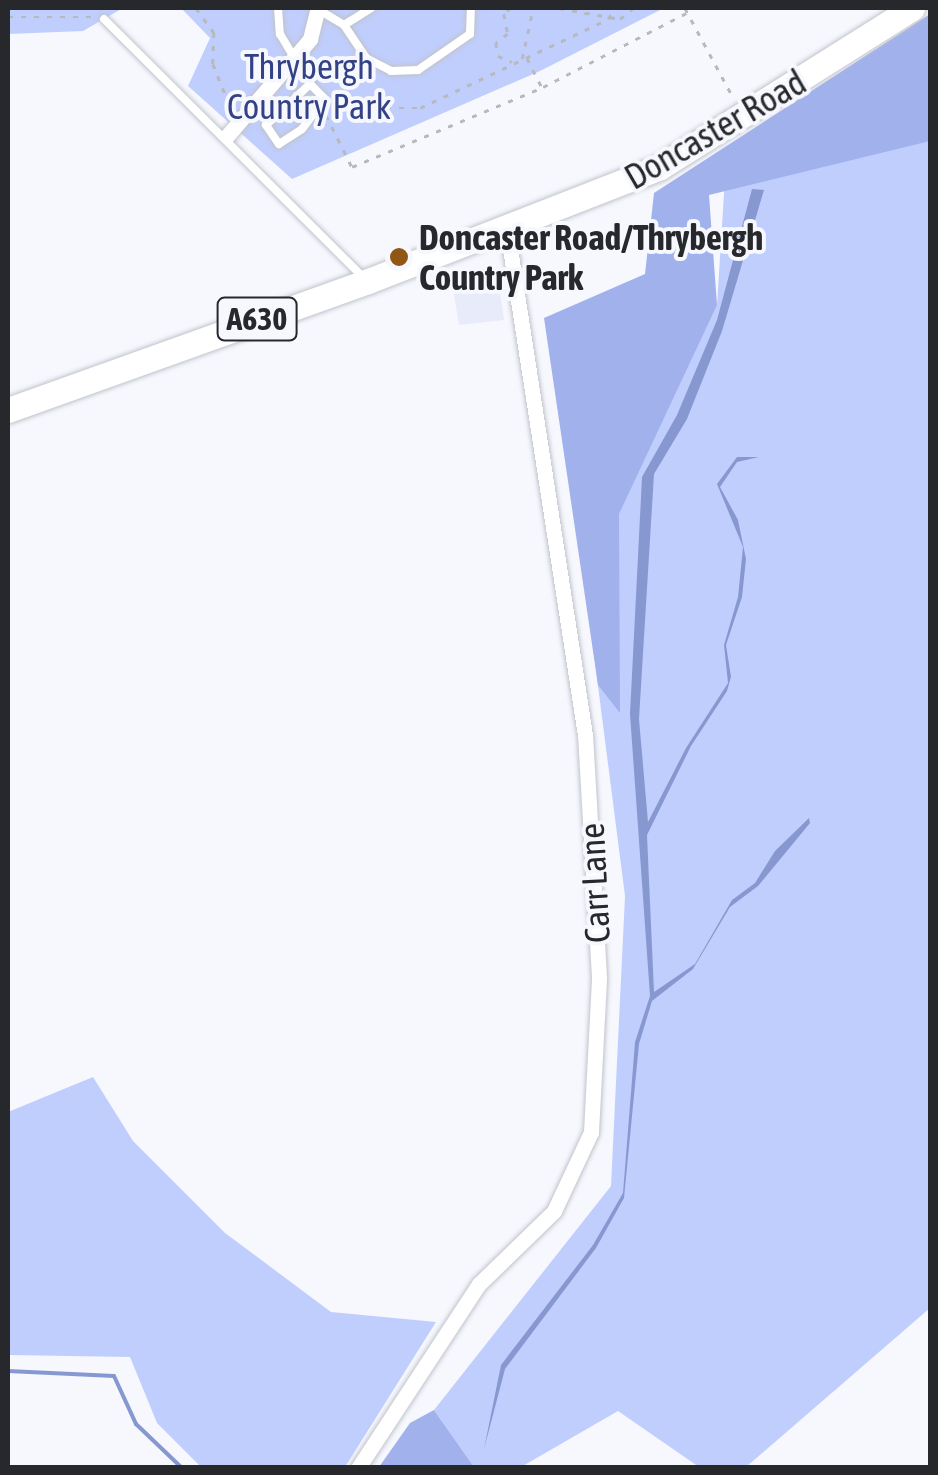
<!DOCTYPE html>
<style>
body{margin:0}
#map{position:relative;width:938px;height:1475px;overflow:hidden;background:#f6f8fe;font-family:"Asap Condensed",sans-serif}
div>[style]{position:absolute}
.built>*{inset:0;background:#e7ebfa}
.green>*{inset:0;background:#c0cefd}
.forest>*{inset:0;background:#a0b1ec}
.water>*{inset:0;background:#8798d1}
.stream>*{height:4px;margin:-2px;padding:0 2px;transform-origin:2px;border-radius:2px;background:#8798d1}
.path>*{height:2.5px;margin-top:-1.25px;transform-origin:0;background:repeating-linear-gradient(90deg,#b7b9be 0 5px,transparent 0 13px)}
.roads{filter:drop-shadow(0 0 2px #c1c3cb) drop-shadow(0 0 2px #c1c3cb)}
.lane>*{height:8px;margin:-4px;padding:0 4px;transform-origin:4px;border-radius:4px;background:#fff}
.street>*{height:15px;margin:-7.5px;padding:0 7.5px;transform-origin:7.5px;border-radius:7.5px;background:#fff}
.primary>*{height:25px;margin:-12.5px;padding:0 12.5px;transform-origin:12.5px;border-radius:12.5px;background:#fff}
.dots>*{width:28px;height:28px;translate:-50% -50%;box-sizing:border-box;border:5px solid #f6f8fe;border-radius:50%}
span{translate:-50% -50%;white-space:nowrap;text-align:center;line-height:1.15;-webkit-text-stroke:8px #f6f8fe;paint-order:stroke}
.shield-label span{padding:2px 8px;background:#f6f8fe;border:2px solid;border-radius:8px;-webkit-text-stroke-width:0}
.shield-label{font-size:32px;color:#27282b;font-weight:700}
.park-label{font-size:35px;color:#334186}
.street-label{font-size:35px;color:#27282b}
.poi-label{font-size:35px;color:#27282b;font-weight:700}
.left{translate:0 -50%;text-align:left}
.frame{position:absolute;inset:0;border:10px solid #27282b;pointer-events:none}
</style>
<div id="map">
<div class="built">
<i style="clip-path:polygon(497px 273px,504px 320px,459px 325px,451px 277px)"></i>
</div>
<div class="green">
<i style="clip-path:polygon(8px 8px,123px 8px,83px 31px,8px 34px)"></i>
<i style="clip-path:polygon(181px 8px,664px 8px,540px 71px,292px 179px,188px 86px,210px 38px)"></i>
<i style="clip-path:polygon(930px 50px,930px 1308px,746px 1467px,699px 1467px,618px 1411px,521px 1467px,474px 1467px,434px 1410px,611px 1186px,625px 896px,561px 398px,717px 305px,725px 178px)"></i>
<i style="clip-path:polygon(93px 1077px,133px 1141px,225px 1233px,331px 1312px,436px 1322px,345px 1467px,201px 1467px,157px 1423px,130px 1357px,8px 1355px,8px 1112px)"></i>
</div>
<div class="forest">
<i style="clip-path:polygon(930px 14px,930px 141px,709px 195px,717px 305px,619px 514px,620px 713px,598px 685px,544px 318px,645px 274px,654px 193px)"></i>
<i style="clip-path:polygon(434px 1410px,474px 1467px,379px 1467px,410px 1423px)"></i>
</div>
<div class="water">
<i style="clip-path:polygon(752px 189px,764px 190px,722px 331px,687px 419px,654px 474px,639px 719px,648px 822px,686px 748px,728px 683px,724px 645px,738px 597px,743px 547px,717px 484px,737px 457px,759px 457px,737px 462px,720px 487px,738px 520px,746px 559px,742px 597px,726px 645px,731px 677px,727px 691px,691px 746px,647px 835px,654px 992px,695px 964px,732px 900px,755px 883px,775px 851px,809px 818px,810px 823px,758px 886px,730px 907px,693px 969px,652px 1001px,639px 1044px,624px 1198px,596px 1248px,505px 1369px,484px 1449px,501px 1365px,593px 1245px,623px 1193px,635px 1042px,650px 996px,630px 714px,642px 477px,677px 415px,717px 320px)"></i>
</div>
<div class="stream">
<i style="left:8px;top:1371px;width:106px;rotate:2.7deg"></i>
<i style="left:114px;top:1376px;width:53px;rotate:65.4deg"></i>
<i style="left:136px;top:1424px;width:64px;rotate:43.7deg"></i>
</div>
<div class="path">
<i style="left:196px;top:8px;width:31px;rotate:54deg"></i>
<i style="left:214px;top:33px;width:31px;rotate:92deg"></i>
<i style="left:213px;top:64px;width:51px;rotate:68deg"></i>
<i style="left:511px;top:8px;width:9px;rotate:139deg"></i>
<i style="left:504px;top:14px;width:20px;rotate:79deg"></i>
<i style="left:508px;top:34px;width:15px;rotate:143deg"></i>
<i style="left:496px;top:43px;width:13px;rotate:81deg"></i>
<i style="left:498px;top:56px;width:15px;rotate:23deg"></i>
<i style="left:559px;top:8px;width:62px;rotate:10.2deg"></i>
<i style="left:620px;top:19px;width:17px;rotate:-40deg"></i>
<i style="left:685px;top:8px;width:103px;rotate:61.7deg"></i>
<i style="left:8px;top:17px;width:87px"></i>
<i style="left:527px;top:58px;width:33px;rotate:63deg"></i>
<i style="left:522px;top:59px;width:52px;rotate:-77.8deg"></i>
<i style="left:334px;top:108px;width:86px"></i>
<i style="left:420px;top:108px;width:208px;rotate:-25.3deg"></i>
<i style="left:608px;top:19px;width:13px;rotate:-58deg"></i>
<i style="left:326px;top:115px;width:58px;rotate:63.4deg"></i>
<i style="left:352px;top:167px;width:207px;rotate:-22.7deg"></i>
<i style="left:543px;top:87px;width:163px;rotate:-27.3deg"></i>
</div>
<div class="roads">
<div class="lane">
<i style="left:278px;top:8px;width:26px;rotate:86deg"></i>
<i style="left:280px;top:34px;width:58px;rotate:59deg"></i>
<i style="left:319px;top:10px;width:29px;rotate:31deg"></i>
<i style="left:344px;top:25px;width:40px;rotate:56deg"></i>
<i style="left:366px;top:58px;width:28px;rotate:27deg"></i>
<i style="left:391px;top:71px;width:27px;rotate:-2deg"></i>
<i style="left:418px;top:70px;width:63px;rotate:-34.7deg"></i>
<i style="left:470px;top:34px;width:26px;rotate:-88deg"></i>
<i style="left:104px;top:19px;width:366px;rotate:44.9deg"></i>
<i style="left:344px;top:25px;width:32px;rotate:-32deg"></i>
<i style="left:260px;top:99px;width:23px;rotate:43deg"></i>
<i style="left:277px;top:115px;width:15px;rotate:138deg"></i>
<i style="left:266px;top:125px;width:23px;rotate:56deg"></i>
<i style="left:279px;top:144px;width:27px;rotate:-33deg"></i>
<i style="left:302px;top:129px;width:38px;rotate:-53deg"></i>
<i style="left:325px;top:99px;width:21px;rotate:-135deg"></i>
<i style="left:310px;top:84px;width:45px;rotate:136.8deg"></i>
</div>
<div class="street">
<i style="left:227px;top:136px;width:128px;rotate:-49.4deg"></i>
<i style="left:310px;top:39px;width:32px;rotate:-76deg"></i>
<i style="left:358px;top:1468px;width:220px;rotate:-56.7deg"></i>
<i style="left:479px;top:1284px;width:105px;rotate:-44.2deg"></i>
<i style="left:554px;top:1211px;width:87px;rotate:-64.9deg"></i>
<i style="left:591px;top:1132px;width:155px;rotate:-87deg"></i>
<i style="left:599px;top:977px;width:242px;rotate:-93.3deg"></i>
<i style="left:585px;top:735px;width:512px;rotate:-98.76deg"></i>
</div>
<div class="primary">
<i style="left:8px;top:410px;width:382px;rotate:-19.7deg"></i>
<i style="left:368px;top:281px;width:313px;rotate:-21.3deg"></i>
<i style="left:660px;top:167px;width:298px;rotate:-32.2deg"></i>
</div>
</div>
<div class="dots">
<i style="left:399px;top:257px;background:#915515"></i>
</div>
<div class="shield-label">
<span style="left:257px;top:319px">A630</span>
</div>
<div class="park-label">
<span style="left:309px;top:86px">Thrybergh<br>Country Park</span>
</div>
<div class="street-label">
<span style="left:715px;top:129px;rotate:-30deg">Doncaster Road</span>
<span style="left:594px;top:883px;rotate:-93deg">Carr Lane</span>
</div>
<div class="poi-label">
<span class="left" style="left:419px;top:257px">Doncaster Road/Thrybergh<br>Country Park</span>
</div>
<div class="frame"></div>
</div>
